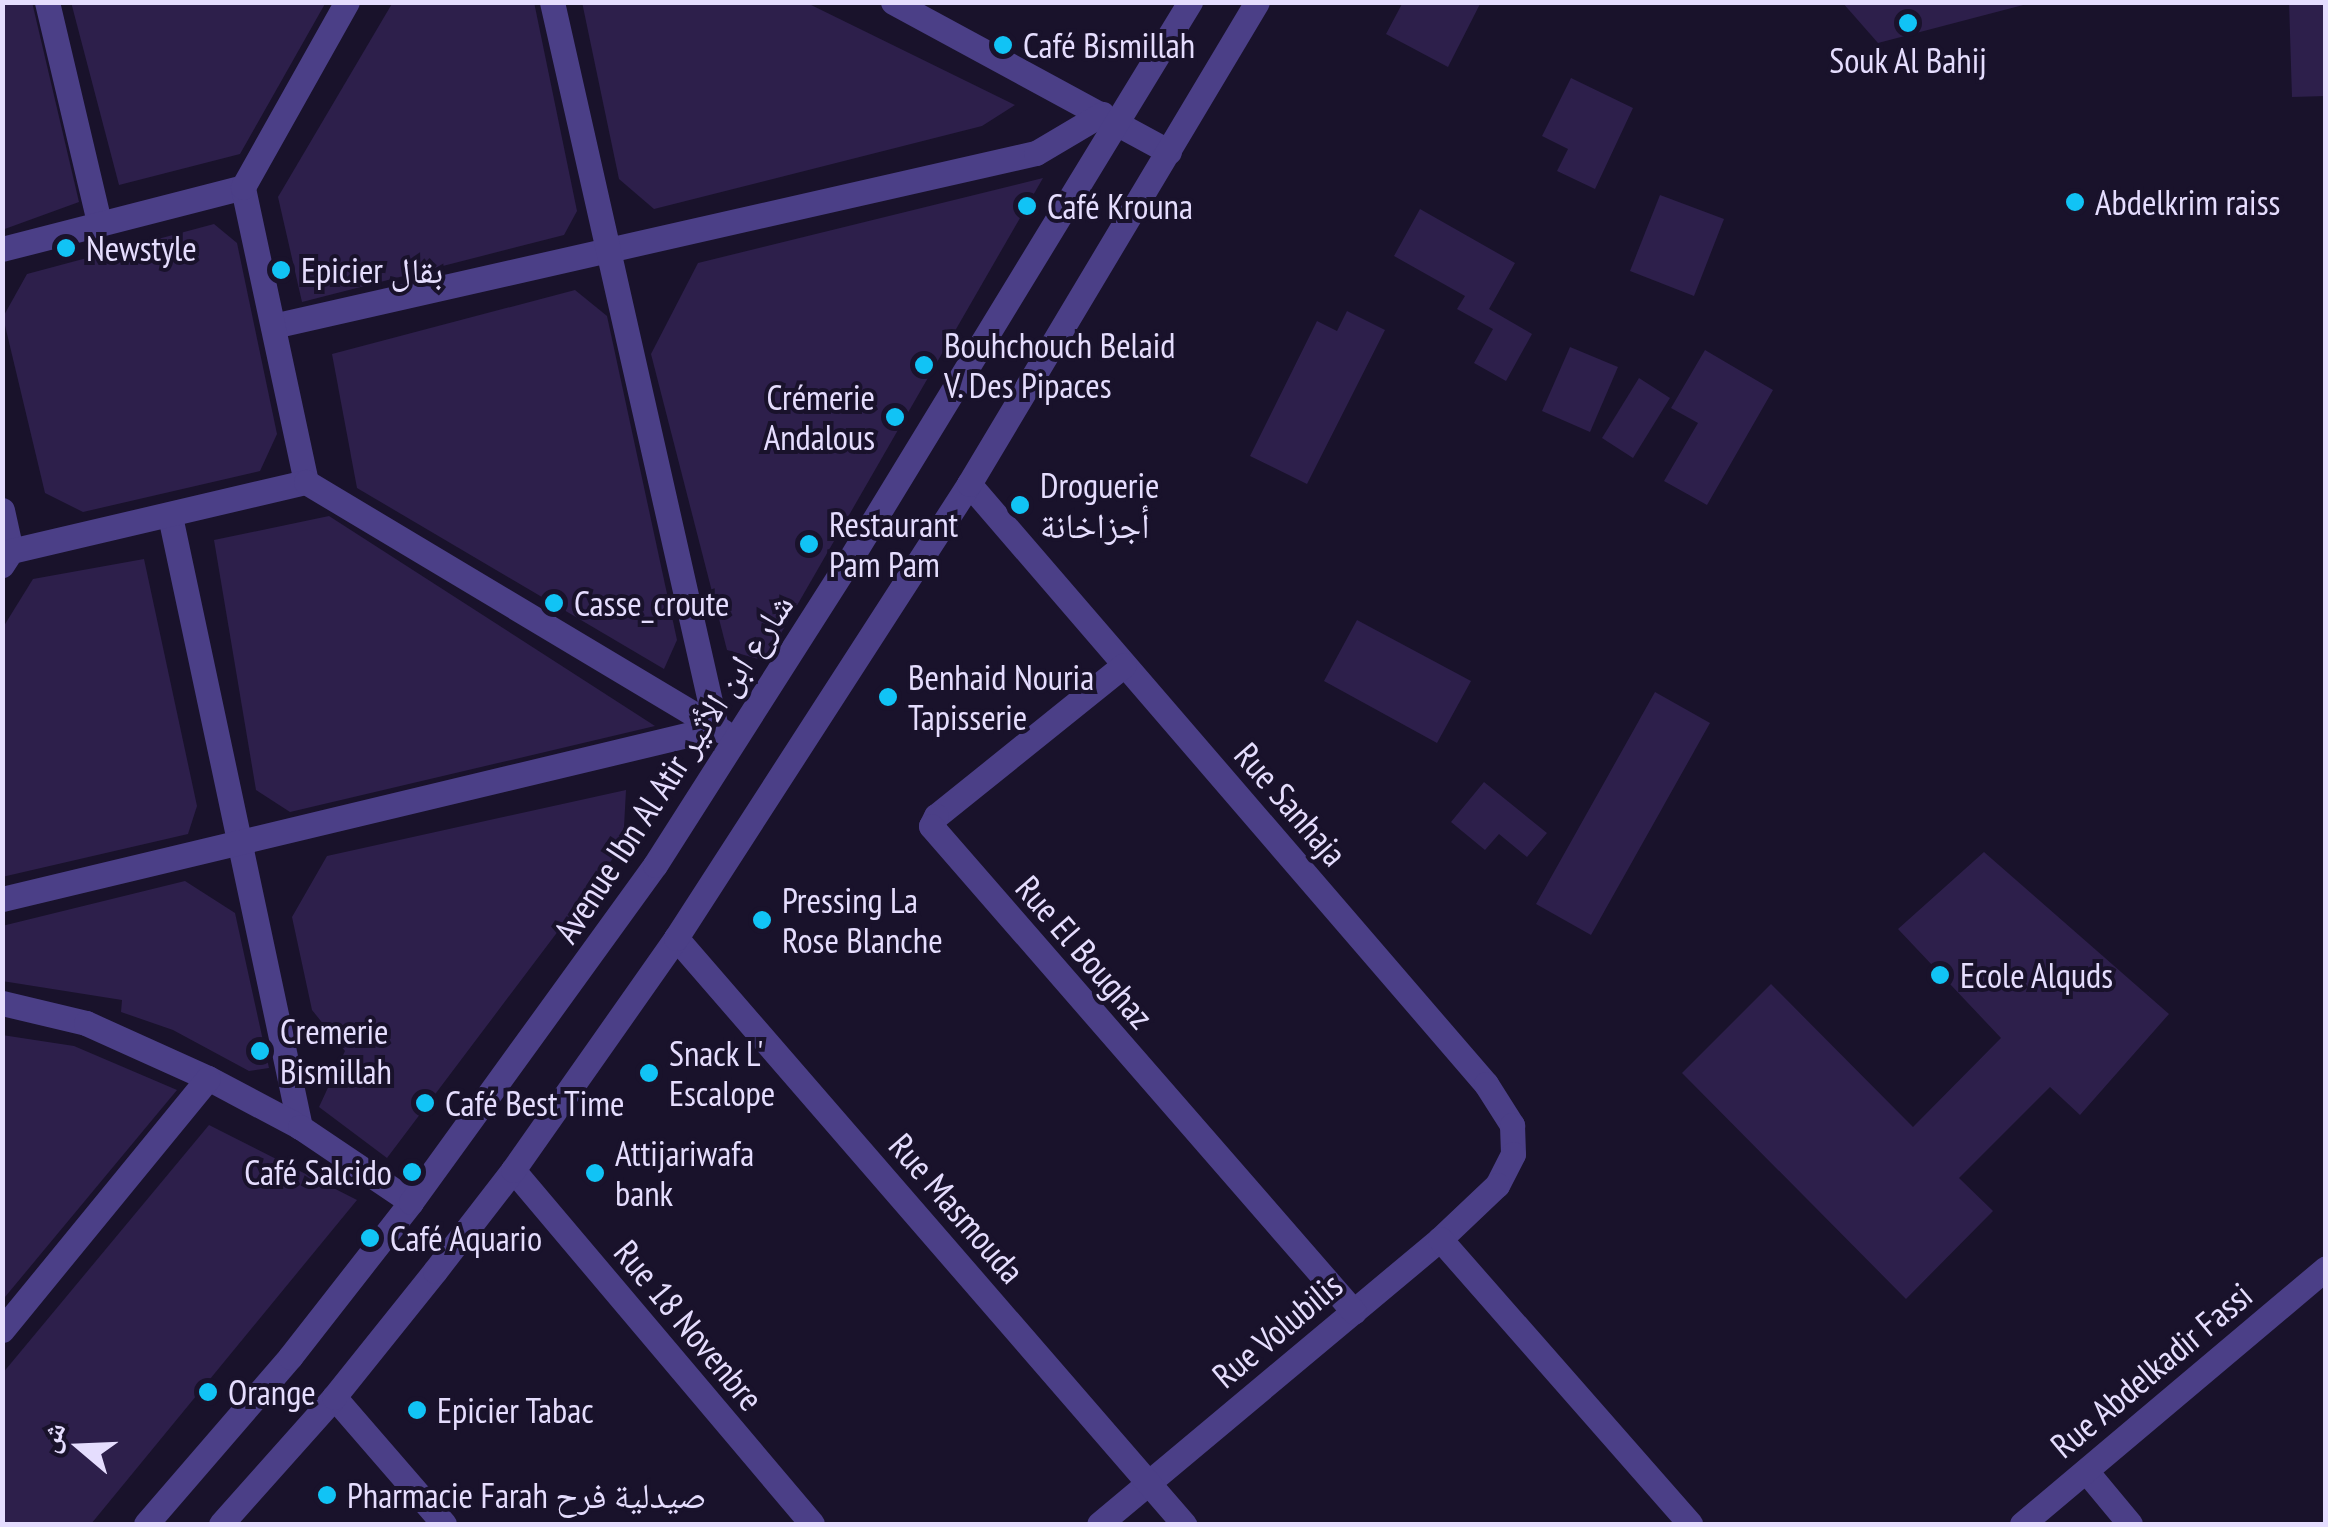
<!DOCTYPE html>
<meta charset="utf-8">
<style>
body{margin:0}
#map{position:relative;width:2328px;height:1527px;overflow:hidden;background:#19122b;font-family:"PT Sans Narrow","Noto Naskh Arabic",sans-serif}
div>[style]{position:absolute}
.building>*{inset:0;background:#2d1f4b}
.minor>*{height:25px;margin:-12.5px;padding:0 12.5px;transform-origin:12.5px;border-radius:12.5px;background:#4b3f87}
.dots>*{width:28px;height:28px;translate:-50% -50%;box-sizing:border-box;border:5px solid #19122b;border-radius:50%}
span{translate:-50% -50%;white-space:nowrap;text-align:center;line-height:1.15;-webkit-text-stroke:8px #19122b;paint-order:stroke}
.poi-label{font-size:35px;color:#e5ddfe}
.left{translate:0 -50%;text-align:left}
.right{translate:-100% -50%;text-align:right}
.street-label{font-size:35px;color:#e5ddfe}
.frame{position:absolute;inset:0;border:5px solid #e5ddfe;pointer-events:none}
.north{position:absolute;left:30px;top:1397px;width:100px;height:100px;-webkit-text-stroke:8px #19122b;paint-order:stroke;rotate:289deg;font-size:28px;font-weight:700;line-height:40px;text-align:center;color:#e5ddfe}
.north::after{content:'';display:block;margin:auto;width:35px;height:45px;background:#e5ddfe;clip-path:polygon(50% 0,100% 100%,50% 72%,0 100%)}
</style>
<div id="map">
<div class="building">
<i style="clip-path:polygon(2px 2px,32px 2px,79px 202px,2px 230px)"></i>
<i style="clip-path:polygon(71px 2px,326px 2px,240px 154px,119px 185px)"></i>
<i style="clip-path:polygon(393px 2px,534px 2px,577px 211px,564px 235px,302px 302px,278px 197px)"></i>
<i style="clip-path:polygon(582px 2px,805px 2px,1015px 105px,982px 126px,654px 209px,619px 179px)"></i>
<i style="clip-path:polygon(1403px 2px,1481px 2px,1448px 67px,1386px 34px)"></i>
<i style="clip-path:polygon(1842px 2px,2027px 2px,2027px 4px,1878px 43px)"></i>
<i style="clip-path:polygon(2289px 2px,2324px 2px,2326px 96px,2292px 97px)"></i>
<i style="clip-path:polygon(1571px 78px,1633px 108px,1595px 189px,1557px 171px,1568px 149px,1542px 136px)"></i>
<i style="clip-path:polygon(1043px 178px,765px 661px,727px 650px,651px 354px,698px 263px)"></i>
<i style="clip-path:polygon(1660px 195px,1724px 219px,1694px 296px,1630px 271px)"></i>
<i style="clip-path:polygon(1420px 209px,1515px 263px,1489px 309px,1532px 334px,1506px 381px,1474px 363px,1493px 329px,1457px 309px,1465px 296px,1394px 256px)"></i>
<i style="clip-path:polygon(214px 224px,237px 243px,277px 434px,260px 471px,83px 512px,45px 493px,3px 317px,27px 274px)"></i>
<i style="clip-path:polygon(575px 290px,607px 316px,677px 640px,664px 669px,357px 488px,332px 354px)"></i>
<i style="clip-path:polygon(1347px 311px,1385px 330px,1307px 484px,1250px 456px,1317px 321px,1337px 331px)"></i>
<i style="clip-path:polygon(1570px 347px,1618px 367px,1590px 432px,1542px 411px)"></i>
<i style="clip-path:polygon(1705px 350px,1773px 390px,1707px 505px,1664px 481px,1698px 423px,1671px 408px)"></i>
<i style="clip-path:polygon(1639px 378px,1670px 398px,1633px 458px,1602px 438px)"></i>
<i style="clip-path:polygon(329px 516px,655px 726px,290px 812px,256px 790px,214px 540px)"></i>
<i style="clip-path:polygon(144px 559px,197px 806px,188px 834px,2px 877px,2px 629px,33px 579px)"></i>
<i style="clip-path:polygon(1357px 620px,1471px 681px,1437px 743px,1324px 681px)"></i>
<i style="clip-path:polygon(1655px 692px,1710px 723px,1591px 935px,1536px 904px)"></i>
<i style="clip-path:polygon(1484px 782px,1547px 833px,1527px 857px,1499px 834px,1485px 850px,1451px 822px)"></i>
<i style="clip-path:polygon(626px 790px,623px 845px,387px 1158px,319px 1107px,345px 1051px,312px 1010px,292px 917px,327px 856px)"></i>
<i style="clip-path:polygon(1984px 852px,2169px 1014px,2080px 1115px,2050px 1087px,1959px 1178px,1993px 1211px,1906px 1299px,1682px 1073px,1771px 984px,1913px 1127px,2001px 1038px,1898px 929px)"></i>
<i style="clip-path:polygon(185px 881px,235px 913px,269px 1068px,249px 1071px,173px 1030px,121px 1012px,122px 1000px,2px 981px,2px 926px)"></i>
<i style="clip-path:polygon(2px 1035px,74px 1046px,177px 1090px,5px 1297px)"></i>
<i style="clip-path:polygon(209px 1125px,357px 1200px,91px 1524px,2px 1524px,2px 1374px)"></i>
</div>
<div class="minor">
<i style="left:47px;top:2px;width:226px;rotate:76.7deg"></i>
<i style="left:893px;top:2px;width:314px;rotate:28.5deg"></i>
<i style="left:2px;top:249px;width:249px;rotate:-14.4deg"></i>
<i style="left:273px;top:326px;width:782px;rotate:-12.78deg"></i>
<i style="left:1036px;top:153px;width:77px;rotate:-30.6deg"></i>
<i style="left:306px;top:482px;width:302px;rotate:-102.1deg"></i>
<i style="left:243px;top:187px;width:212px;rotate:-60.7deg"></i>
<i style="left:969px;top:484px;width:792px;rotate:49.25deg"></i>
<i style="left:1486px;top:1084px;width:49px;rotate:57.6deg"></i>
<i style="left:1512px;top:1125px;width:29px;rotate:88deg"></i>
<i style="left:1513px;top:1154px;width:35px;rotate:117deg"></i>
<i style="left:1497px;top:1185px;width:79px;rotate:136.5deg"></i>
<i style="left:1440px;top:1239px;width:444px;rotate:140.1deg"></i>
<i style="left:2px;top:510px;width:42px;rotate:77.6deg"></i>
<i style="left:11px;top:551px;width:17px;rotate:123deg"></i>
<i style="left:170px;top:516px;width:625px;rotate:77.99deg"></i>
<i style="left:11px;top:551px;width:303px;rotate:-13.2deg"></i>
<i style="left:306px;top:482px;width:486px;rotate:30.9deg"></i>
<i style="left:1124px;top:665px;width:241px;rotate:141.2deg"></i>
<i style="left:936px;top:816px;width:11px;rotate:117deg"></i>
<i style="left:931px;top:826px;width:644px;rotate:48.96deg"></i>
<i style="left:2px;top:899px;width:734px;rotate:-13.47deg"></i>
<i style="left:716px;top:728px;width:744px;rotate:-102.73deg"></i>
<i style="left:676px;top:938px;width:776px;rotate:49.08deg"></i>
<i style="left:2px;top:1003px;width:86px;rotate:13.4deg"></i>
<i style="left:86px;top:1023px;width:134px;rotate:24.3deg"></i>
<i style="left:208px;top:1078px;width:104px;rotate:28deg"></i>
<i style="left:300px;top:1127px;width:134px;rotate:34deg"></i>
<i style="left:513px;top:1170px;width:463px;rotate:49.8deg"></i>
<i style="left:1440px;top:1239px;width:379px;rotate:48.7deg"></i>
<i style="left:2px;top:1330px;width:325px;rotate:-50.7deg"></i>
<i style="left:334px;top:1397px;width:168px;rotate:49.1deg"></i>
<i style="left:2086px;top:1471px;width:69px;rotate:50.3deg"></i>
<i style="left:146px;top:1524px;width:221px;rotate:-49.2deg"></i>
<i style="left:290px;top:1357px;width:197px;rotate:-52deg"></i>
<i style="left:411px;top:1202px;width:416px;rotate:-54.1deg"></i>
<i style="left:655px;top:865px;width:361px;rotate:-57.5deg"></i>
<i style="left:849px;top:561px;width:655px;rotate:-58.62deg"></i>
<i style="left:221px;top:1524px;width:170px;rotate:-48.3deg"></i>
<i style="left:334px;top:1397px;width:161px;rotate:-51.3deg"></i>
<i style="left:435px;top:1271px;width:128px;rotate:-52.3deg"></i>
<i style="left:513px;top:1170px;width:284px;rotate:-54.9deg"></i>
<i style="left:676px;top:938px;width:540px;rotate:-57.16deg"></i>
<i style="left:969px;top:484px;width:561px;rotate:-59.14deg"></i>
<i style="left:2022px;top:1524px;width:397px;rotate:-40.1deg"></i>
</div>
<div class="dots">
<i style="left:1908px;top:23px;background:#11c3f5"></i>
<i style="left:1003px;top:45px;background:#11c3f5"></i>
<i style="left:2075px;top:202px;background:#11c3f5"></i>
<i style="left:1027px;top:206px;background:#11c3f5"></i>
<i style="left:66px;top:248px;background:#11c3f5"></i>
<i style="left:281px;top:270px;background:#11c3f5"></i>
<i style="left:924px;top:365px;background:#11c3f5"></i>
<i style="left:895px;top:417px;background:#11c3f5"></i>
<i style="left:1020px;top:505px;background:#11c3f5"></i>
<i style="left:809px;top:544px;background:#11c3f5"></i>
<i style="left:554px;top:603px;background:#11c3f5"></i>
<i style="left:888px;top:697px;background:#11c3f5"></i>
<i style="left:762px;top:920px;background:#11c3f5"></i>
<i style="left:1940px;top:975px;background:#11c3f5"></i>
<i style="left:260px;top:1051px;background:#11c3f5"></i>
<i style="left:649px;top:1073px;background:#11c3f5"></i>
<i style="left:425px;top:1103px;background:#11c3f5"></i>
<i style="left:412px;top:1172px;background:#11c3f5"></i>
<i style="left:595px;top:1173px;background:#11c3f5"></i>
<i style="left:370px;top:1238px;background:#11c3f5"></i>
<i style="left:208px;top:1392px;background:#11c3f5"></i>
<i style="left:417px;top:1410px;background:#11c3f5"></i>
<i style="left:327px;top:1495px;background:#11c3f5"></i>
</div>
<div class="poi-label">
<span class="left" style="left:1023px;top:45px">Café Bismillah</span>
<span style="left:1908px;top:60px">Souk Al Bahij</span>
<span class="left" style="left:2095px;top:202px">Abdelkrim raiss</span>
<span class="left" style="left:1047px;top:206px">Café Krouna</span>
<span class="left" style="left:86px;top:248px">Newstyle</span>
<span class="left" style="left:301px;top:270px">Epicier بقال</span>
<span class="left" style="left:944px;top:365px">Bouhchouch Belaid<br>V. Des Pipaces</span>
<span class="right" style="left:875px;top:417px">Crémerie<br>Andalous</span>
<span class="left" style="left:1040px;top:505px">Droguerie<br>أجزاخانة</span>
<span class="left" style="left:829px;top:544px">Restaurant<br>Pam Pam</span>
<span class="left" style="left:574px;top:603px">Casse_croute</span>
<span class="left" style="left:908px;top:697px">Benhaid Nouria<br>Tapisserie</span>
<span class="left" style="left:782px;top:920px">Pressing La<br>Rose Blanche</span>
<span class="left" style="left:1960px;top:975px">Ecole Alquds</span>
<span class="left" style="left:280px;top:1051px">Cremerie<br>Bismillah</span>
<span class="left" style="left:669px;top:1073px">Snack L'<br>Escalope</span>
<span class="left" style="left:445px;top:1103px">Café Best Time</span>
<span class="left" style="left:615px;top:1173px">Attijariwafa<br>bank</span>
<span class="right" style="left:392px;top:1172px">Café Salcido</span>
<span class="left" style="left:390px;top:1238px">Café Aquario</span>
<span class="left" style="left:228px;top:1392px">Orange</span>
<span class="left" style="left:437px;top:1410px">Epicier Tabac</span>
<span class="left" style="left:347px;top:1495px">Pharmacie Farah صيدلية فرح</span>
</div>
<div class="street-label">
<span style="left:673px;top:768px;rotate:-57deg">Avenue Ibn Al Atir شارع ابن الأثير</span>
<span style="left:1291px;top:804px;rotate:49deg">Rue Sanhaja</span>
<span style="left:1085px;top:952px;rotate:49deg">Rue El Boughaz</span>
<span style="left:957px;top:1208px;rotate:49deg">Rue Masmouda</span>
<span style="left:689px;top:1325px;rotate:50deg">Rue 18 Novenbre</span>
<span style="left:1277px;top:1330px;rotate:-40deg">Rue Volubilis</span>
<span style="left:2151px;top:1370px;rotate:-40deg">Rue Abdelkadir Fassi</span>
</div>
<div class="frame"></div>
<div class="north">ش</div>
</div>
